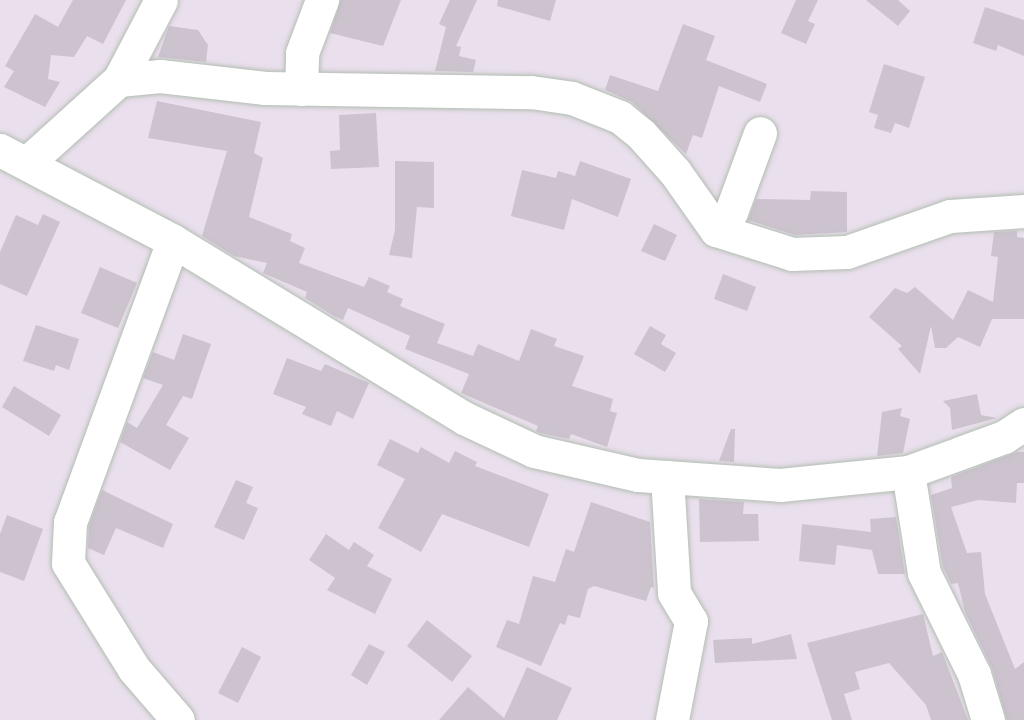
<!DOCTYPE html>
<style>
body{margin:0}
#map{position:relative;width:1024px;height:720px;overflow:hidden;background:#eadfec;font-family:Jost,sans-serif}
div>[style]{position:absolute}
.building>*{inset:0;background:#cdc3cf}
.roads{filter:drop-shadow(0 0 2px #b2beb3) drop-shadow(0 0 2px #b2beb3)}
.minor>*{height:33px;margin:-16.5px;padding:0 16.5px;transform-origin:16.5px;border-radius:16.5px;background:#fff}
span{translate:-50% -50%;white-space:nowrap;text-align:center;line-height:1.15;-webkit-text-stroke:5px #fff;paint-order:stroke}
</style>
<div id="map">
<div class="building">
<i style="clip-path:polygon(73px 0,126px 0,103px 44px,87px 36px,74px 57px,51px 55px,48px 79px,60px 82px,45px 107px,4px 87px,14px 71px,5px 66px,35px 14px,58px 27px)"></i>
<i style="clip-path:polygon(341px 0,401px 0,383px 46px,330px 33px)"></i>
<i style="clip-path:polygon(450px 0,477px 0,456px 46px,461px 47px,459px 56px,476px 60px,473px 72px,435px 71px,446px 27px,439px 24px)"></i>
<i style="clip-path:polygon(498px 0,556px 0,550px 21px,497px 6px)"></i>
<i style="clip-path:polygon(796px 0,818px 0,808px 21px,815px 24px,806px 44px,781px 33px)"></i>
<i style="clip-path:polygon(866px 0,898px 0,910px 11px,898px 26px)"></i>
<i style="clip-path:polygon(985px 7px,1024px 20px,1024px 56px,998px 45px,996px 51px,973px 43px)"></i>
<i style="clip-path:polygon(683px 24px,715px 36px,706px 60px,767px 84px,760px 102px,719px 86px,702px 138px,693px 135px,686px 154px,632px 102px,605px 90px,610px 75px,658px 91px)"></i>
<i style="clip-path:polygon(169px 26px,198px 30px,208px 45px,206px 62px,158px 57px)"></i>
<i style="clip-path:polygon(884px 64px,925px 77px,909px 128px,895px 123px,891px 133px,874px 128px,878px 115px,869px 112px)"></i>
<i style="clip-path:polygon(157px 101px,261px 122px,254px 153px,263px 158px,249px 217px,292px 234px,290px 241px,305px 248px,299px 263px,364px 287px,369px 277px,390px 286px,387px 292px,403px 299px,400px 306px,445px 324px,437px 343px,473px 356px,478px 344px,519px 361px,531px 329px,557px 339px,554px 346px,584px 356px,572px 386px,613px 399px,610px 411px,617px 413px,607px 447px,571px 434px,569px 439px,540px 433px,536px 431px,538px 426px,461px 393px,469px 374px,405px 349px,410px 336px,348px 308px,343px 320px,334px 316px,305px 298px,307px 292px,263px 273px,267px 263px,234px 256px,202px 236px,227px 151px,148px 138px)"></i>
<i style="clip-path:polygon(376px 113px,379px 167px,331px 169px,330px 151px,340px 150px,339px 115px)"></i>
<i style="clip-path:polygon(395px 161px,434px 162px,434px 208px,417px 207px,412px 258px,389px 255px,395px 230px)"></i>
<i style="clip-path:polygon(580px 161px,631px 179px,618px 217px,572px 199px,564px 230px,511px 216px,522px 170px,556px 178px,558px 171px,575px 176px)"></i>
<i style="clip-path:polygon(811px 191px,847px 192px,847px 232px,795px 235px,748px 220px,756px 199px,810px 200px)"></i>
<i style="clip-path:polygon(43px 214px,60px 222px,27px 296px,0 284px,0 252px,16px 215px,38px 225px)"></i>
<i style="clip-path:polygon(654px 224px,677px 235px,665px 261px,641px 251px)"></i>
<i style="clip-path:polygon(1017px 231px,1017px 237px,1024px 238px,1024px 319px,992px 319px,980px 347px,958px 337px,946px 348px,935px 348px,931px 326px,920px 374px,898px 349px,902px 346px,869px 317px,895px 288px,907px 293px,915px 287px,953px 320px,968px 290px,993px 302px,998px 257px,991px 256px,994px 232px)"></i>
<i style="clip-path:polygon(100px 267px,137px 283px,118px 328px,81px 313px)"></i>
<i style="clip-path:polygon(723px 274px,756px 287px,747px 311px,714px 299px)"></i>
<i style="clip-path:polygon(36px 325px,79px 339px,69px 370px,56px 365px,54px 371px,23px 361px)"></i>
<i style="clip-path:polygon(650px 326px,666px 335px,661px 344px,676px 353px,665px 372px,634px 354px)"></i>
<i style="clip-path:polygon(183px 334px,211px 344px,192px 399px,183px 396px,166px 425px,189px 438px,170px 470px,120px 442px,127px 422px,137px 428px,163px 385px,143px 378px,153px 352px,174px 360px)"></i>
<i style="clip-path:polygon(287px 358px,321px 371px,325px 364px,369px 383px,353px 419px,337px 411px,331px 426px,302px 414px,306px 407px,273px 394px)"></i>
<i style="clip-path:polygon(14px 386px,61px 415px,49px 436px,2px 407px)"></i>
<i style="clip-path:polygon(977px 394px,981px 415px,997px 418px,952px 430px,950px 408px,943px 401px)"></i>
<i style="clip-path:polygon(902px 408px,900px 416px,910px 419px,903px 453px,877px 456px,882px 412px)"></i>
<i style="clip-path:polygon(731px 429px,735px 429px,734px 462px,719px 461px)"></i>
<i style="clip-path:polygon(390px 439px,418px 453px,421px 447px,449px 463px,455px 451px,477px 462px,475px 466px,549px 494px,529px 547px,442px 514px,421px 552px,378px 528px,405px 479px,377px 465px)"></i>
<i style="clip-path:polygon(1017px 452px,1024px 452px,1024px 483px,1017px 483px,1016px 503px,978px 500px,951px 507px,967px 553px,981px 552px,985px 594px,1015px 669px,1024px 662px,1024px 720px,1007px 720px,992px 668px,965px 612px,958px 583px,951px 584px,943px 567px,931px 495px,952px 488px,951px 477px)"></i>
<i style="clip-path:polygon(236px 480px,253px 487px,246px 503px,258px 508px,244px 540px,214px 527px)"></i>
<i style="clip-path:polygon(102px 490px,173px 524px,163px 548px,116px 528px,104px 555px,88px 548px,89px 526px)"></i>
<i style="clip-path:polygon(699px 499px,744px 502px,743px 514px,758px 514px,759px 541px,700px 542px)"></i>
<i style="clip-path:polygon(591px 502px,650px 522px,654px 588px,651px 587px,646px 601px,594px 586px,588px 589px,580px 618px,568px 615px,565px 625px,560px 623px,541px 666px,496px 647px,507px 620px,519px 624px,533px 576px,555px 582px,566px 549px,574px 552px)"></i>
<i style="clip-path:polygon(7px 515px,43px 529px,24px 581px,0 572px,0 534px)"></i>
<i style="clip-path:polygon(896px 517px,905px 574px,878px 574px,872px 550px,837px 545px,835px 565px,799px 561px,802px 524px,871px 532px,870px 519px)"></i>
<i style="clip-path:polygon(326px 534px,349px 550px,354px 542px,374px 555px,367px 566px,392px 579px,375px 614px,327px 590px,335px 578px,309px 560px)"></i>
<i style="clip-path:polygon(923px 614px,933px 656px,942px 652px,968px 720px,931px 720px,926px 705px,889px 663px,855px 672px,860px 689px,844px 694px,852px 720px,832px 720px,807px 643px)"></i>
<i style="clip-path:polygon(427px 620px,472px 656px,452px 682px,407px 646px)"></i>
<i style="clip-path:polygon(791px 634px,797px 659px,715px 663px,713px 640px,752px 638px,752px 644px)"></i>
<i style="clip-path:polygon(369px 644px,385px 652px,367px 685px,351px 675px)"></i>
<i style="clip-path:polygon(242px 647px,261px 657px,238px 703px,218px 693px)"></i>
<i style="clip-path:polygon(527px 667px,572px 688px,557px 720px,439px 720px,468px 687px,504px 718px)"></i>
</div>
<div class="roads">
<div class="minor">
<i style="left:119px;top:80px;width:90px;rotate:-62.3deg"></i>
<i style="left:301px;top:89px;width:36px;rotate:-88deg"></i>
<i style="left:302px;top:53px;width:57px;rotate:-69.3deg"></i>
<i style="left:0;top:150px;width:195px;rotate:27.7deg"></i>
<i style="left:173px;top:241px;width:341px;rotate:31.3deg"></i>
<i style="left:464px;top:418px;width:77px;rotate:25.2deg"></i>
<i style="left:534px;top:451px;width:107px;rotate:13deg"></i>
<i style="left:638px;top:475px;width:142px;rotate:4deg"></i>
<i style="left:780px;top:485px;width:129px;rotate:-5.8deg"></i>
<i style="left:908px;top:472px;width:102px;rotate:-20deg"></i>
<i style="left:1004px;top:437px;width:24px;rotate:-33deg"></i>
<i style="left:27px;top:163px;width:124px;rotate:-42.1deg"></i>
<i style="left:119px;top:80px;width:41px;rotate:-5.6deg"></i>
<i style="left:160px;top:76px;width:106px;rotate:6.5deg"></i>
<i style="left:265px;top:88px;width:266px;rotate:0.9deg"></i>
<i style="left:531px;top:92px;width:41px;rotate:8.3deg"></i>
<i style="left:572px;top:98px;width:52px;rotate:21.6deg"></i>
<i style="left:620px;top:117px;width:27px;rotate:39deg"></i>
<i style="left:641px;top:134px;width:51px;rotate:48.2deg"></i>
<i style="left:675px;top:172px;width:71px;rotate:54.7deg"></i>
<i style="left:716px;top:230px;width:80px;rotate:17.5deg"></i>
<i style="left:792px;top:254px;width:55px;rotate:-2.1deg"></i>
<i style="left:847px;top:252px;width:109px;rotate:-19.3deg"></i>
<i style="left:950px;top:216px;width:74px;rotate:-3.9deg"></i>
<i style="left:716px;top:230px;width:23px;rotate:-50deg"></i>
<i style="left:731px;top:212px;width:84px;rotate:-69.8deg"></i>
<i style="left:173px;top:241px;width:299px;rotate:110.1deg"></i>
<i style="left:70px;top:522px;width:41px;rotate:92.8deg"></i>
<i style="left:68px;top:563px;width:125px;rotate:58.1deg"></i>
<i style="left:134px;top:669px;width:67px;rotate:49.2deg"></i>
<i style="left:908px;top:472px;width:102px;rotate:81deg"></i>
<i style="left:924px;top:573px;width:113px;rotate:63.7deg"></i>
<i style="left:974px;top:674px;width:48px;rotate:73.1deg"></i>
<i style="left:667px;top:477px;width:116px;rotate:86.5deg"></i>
<i style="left:674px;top:593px;width:33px;rotate:59deg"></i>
<i style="left:691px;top:621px;width:101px;rotate:100.9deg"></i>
</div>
</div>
</div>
